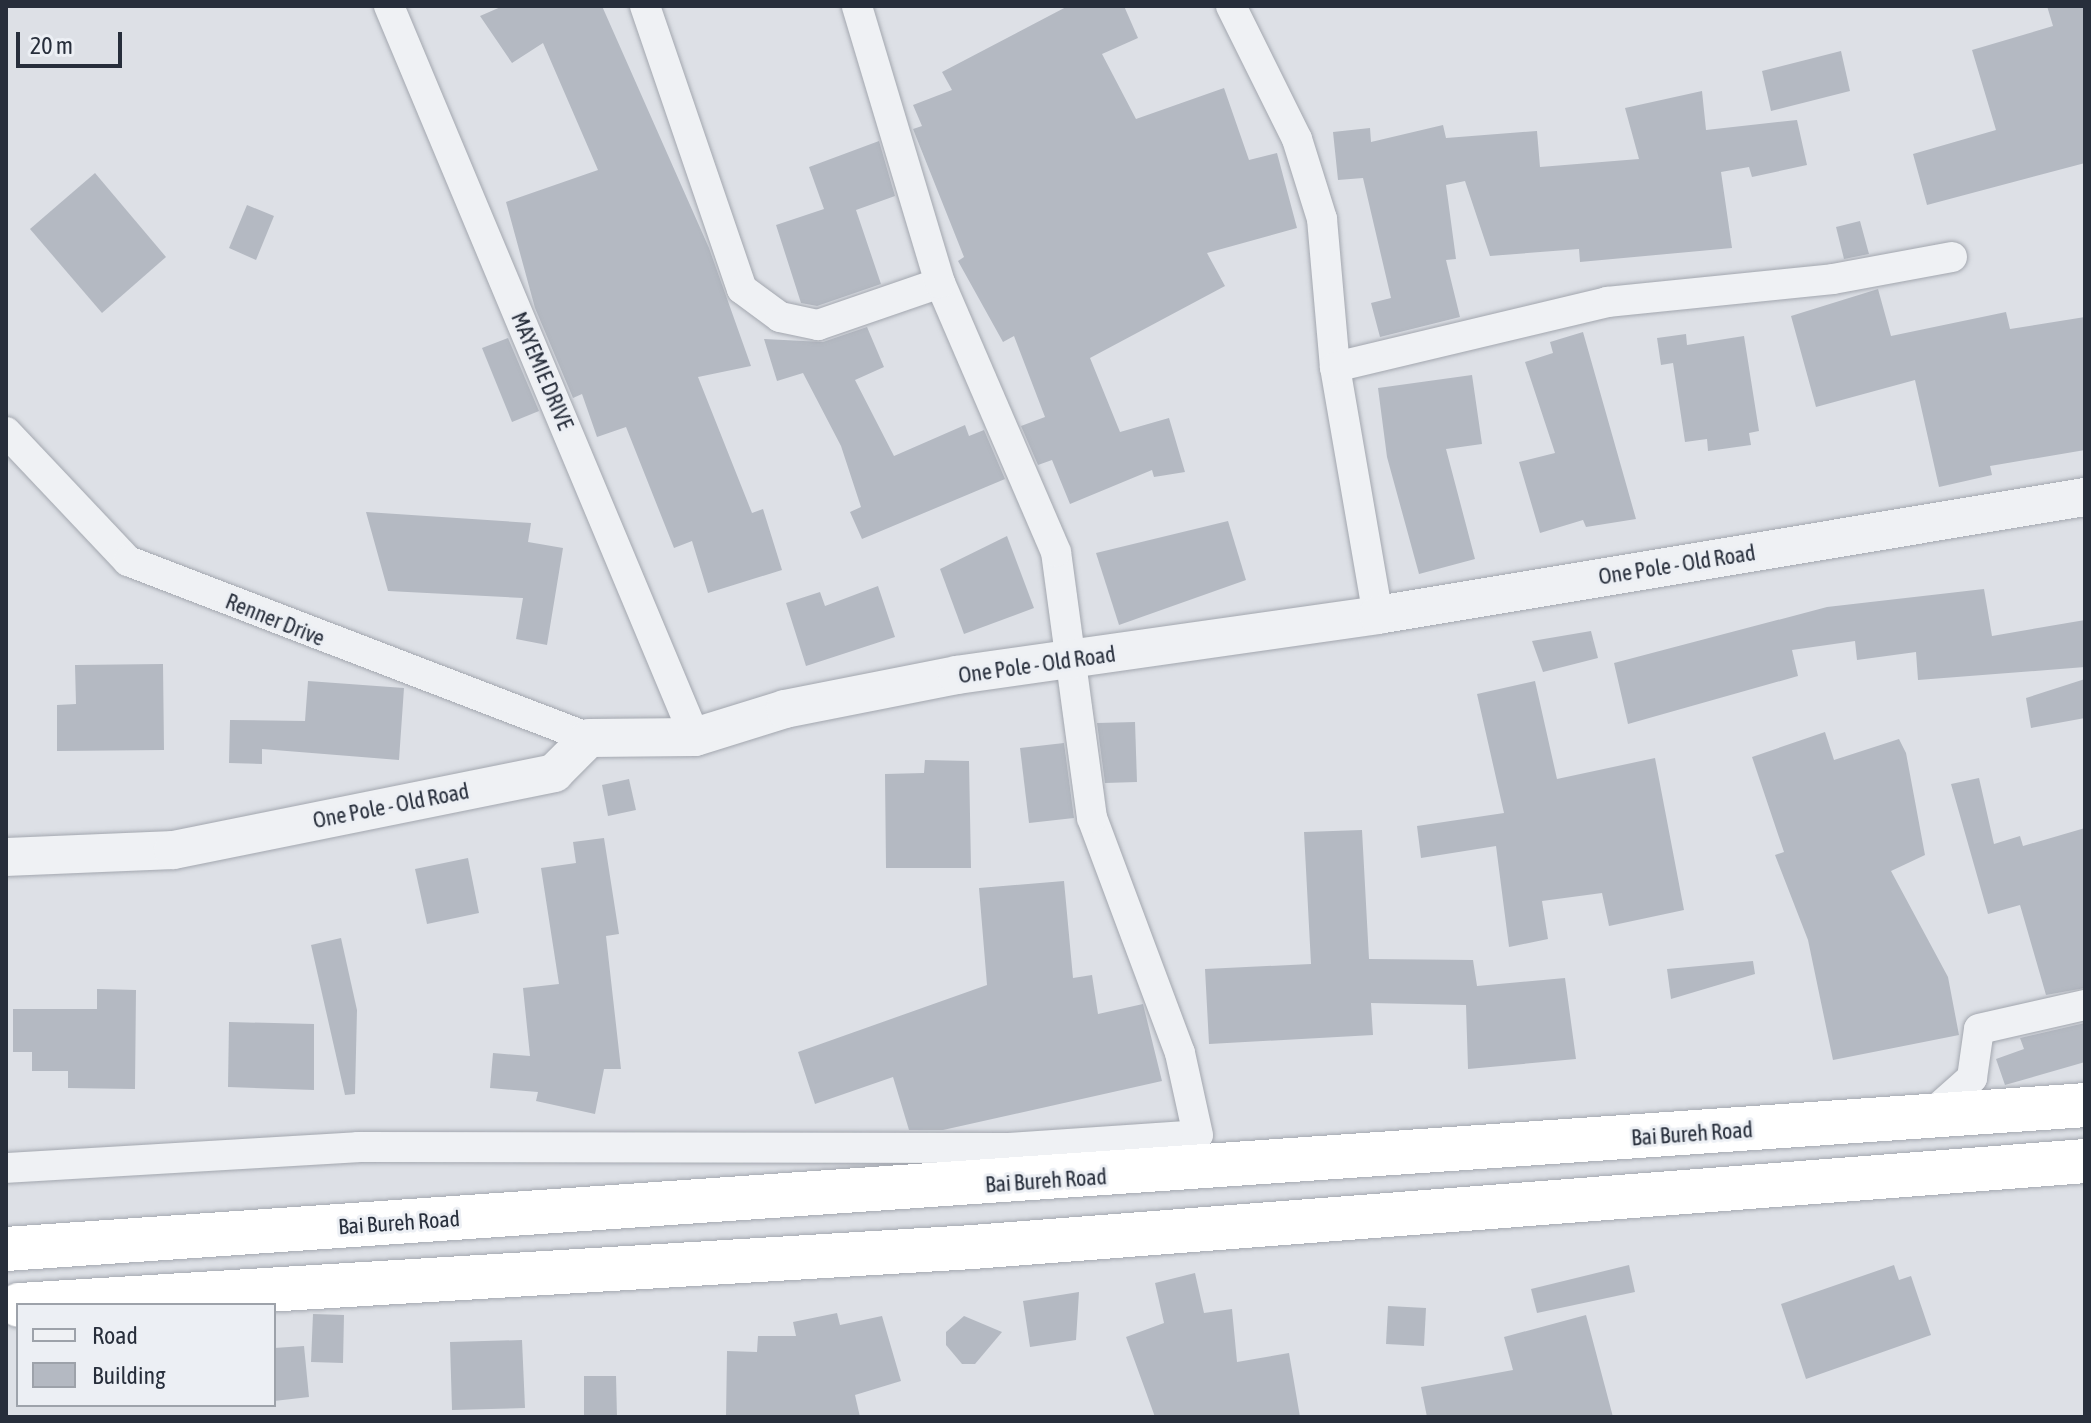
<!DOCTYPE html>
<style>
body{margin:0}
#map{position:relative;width:2091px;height:1423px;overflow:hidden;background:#dde0e6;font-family:"Asap Condensed",sans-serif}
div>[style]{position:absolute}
.building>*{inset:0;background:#b4b9c2}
.roads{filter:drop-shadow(0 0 2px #a3a7af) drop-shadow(0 0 2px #a3a7af)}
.minor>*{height:30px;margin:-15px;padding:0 15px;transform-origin:15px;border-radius:15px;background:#eff1f4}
.tertiary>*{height:38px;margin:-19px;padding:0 19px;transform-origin:19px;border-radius:19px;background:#eff1f4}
.trunk>*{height:44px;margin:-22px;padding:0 22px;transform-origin:22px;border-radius:22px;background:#fff}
span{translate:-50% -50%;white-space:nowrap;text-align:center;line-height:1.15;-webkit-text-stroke:6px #eceff4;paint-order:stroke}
.street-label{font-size:22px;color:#272e3b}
.frame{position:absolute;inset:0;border:8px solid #272e3b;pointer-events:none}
.legend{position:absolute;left:16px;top:1303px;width:260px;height:104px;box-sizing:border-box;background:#eceff4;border:2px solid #9da2aa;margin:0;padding:10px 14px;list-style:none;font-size:24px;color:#272e3b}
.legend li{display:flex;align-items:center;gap:16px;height:40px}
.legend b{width:40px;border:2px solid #9da2aa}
.scale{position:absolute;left:16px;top:32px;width:106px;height:36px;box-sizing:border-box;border:4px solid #272e3b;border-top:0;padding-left:10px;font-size:24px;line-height:28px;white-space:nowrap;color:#272e3b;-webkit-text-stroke:6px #eceff4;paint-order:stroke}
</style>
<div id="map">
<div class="building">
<i style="clip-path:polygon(503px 6px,602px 6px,709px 248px,751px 366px,698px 377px,752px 513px,763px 509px,782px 570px,708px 593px,692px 541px,674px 548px,626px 427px,597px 437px,582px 394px,573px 398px,535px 308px,506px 202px,598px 170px,543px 43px,512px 63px,480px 16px)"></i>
<i style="clip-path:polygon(1068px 6px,1124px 6px,1138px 38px,1102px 54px,1136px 119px,1224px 88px,1249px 160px,1277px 153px,1297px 228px,1207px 253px,1225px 286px,1090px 358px,1120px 432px,1169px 418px,1185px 472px,1154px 477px,1152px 470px,1070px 504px,1052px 460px,1038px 465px,1021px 426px,1045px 417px,1014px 336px,1003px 342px,958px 261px,964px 257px,913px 129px,922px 126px,913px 105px,952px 90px,942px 72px)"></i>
<i style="clip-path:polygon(2047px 6px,2085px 6px,2085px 163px,1927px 205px,1913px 154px,1996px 130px,1972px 50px,2053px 26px)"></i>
<i style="clip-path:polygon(1841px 51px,1850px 91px,1771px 111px,1762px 71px)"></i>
<i style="clip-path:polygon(1702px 91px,1706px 130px,1797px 120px,1807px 165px,1752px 177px,1749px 167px,1721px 172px,1732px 248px,1580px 262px,1579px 249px,1490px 256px,1465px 181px,1446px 185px,1456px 259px,1446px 260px,1460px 317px,1380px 337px,1371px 303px,1391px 298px,1363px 178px,1338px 180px,1333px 132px,1370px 128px,1371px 142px,1443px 125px,1446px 138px,1537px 131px,1540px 167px,1639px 159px,1625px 108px)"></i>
<i style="clip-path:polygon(879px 141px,895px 196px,856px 210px,881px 284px,817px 306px,801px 303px,776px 225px,824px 209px,809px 167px)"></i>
<i style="clip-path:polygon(95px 173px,166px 257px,102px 313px,30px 229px)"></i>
<i style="clip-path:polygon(247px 205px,274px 216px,256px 260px,229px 248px)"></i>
<i style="clip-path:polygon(1860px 221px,1869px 254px,1844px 259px,1836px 227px)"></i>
<i style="clip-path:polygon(1878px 289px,1891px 336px,2006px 312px,2010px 329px,2085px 317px,2085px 450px,1990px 466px,1992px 475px,1939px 487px,1915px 380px,1816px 407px,1791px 316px)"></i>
<i style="clip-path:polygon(867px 327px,884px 367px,855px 380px,894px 456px,965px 425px,969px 436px,984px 430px,1005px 479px,862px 539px,850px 512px,861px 507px,841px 446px,803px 373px,777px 381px,764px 339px,823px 342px)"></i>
<i style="clip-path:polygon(1583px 332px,1636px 519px,1586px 527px,1583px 520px,1540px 533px,1519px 462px,1555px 453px,1525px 362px,1553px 353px,1550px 342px)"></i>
<i style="clip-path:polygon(1686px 334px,1687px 345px,1744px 336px,1759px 431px,1749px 433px,1751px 445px,1708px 451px,1707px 439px,1685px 442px,1673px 363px,1661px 365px,1657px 338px)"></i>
<i style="clip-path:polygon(508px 338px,539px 411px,512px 422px,482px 348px)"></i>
<i style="clip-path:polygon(1472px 375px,1482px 444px,1446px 449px,1475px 559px,1419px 574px,1387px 457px,1378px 388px)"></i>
<i style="clip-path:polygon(366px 512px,531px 523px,528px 542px,563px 548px,547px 645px,516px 639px,523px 598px,388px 591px)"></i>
<i style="clip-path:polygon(1228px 521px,1246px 580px,1119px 625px,1096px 553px)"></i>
<i style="clip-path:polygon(1007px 536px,1034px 608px,964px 634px,940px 569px)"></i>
<i style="clip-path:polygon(878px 586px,895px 637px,806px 666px,786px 603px,820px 592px,825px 606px)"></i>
<i style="clip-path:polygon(1984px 589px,1992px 636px,2085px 620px,2085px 667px,1918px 680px,1916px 652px,1857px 660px,1855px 641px,1792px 650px,1798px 676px,1628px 724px,1614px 663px,1827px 607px)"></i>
<i style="clip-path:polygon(1591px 631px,1598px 658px,1543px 672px,1532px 641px)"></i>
<i style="clip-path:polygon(163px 664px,164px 750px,57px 751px,57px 705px,76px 704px,75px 665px)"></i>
<i style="clip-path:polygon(2085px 679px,2085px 718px,2031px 728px,2026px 698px)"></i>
<i style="clip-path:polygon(308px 681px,404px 688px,399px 760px,262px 749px,262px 764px,229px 763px,230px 720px,305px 721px)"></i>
<i style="clip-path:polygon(1535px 681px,1557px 779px,1655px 758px,1684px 910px,1609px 926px,1602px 893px,1542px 901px,1548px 939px,1509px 947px,1496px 846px,1421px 858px,1417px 826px,1504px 813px,1477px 694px)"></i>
<i style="clip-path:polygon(1135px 722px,1137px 782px,1105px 783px,1097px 723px)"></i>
<i style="clip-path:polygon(1825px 732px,1834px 760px,1899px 739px,1906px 753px,1925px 855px,1891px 871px,1948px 977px,1959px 1035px,1833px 1060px,1808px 940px,1775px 855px,1784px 852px,1752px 757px)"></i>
<i style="clip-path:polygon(1064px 743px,1074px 818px,1029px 823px,1020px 748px)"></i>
<i style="clip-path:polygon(925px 760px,969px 761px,971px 868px,886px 868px,885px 774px,924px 773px)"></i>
<i style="clip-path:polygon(1979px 778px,1994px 844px,2020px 836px,2023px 846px,2085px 828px,2085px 988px,2046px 995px,2020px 905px,1988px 914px,1951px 784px)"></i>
<i style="clip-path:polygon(629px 779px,636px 810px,608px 816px,602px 785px)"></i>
<i style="clip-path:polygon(1362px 830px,1369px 959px,1473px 960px,1477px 986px,1565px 978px,1576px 1059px,1468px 1069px,1466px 1005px,1371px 1003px,1373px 1035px,1209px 1044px,1205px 969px,1311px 964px,1304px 832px)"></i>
<i style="clip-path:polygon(604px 838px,619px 934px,606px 936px,621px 1069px,604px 1069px,595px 1114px,536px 1101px,538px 1092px,490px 1088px,493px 1053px,530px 1056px,523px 988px,559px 984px,541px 868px,576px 863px,573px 842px)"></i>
<i style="clip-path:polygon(468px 858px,479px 913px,427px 924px,415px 869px)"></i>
<i style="clip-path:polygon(1064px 881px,1073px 978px,1092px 975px,1098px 1014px,1143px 1004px,1162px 1081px,943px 1130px,909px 1130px,893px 1077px,815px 1104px,798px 1052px,987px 985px,979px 888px)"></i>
<i style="clip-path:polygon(341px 938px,357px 1010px,355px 1094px,345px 1095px,311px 945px)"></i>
<i style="clip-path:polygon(1753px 961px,1755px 974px,1671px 999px,1667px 969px)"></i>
<i style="clip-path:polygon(97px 989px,136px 990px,135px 1089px,68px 1088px,68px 1071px,32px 1071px,32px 1052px,13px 1052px,13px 1009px,97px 1009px)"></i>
<i style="clip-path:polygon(229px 1022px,314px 1024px,314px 1090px,228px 1087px)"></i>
<i style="clip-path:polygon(2085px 1023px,2085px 1062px,2005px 1085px,1996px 1059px,2024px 1049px,2020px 1038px)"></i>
<i style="clip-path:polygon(1629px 1265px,1635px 1292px,1537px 1313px,1531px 1289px)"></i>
<i style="clip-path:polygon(1894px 1265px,1899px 1280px,1911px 1276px,1931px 1335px,1806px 1379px,1781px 1304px)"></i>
<i style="clip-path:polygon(1195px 1273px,1204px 1313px,1232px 1309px,1237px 1362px,1289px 1353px,1300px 1417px,1155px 1417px,1126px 1337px,1164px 1323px,1155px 1283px)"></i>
<i style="clip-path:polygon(1079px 1292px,1076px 1340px,1030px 1347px,1023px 1301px)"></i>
<i style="clip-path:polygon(1388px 1306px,1426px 1308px,1424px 1346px,1386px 1344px)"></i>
<i style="clip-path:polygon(837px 1313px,840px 1325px,882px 1316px,901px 1381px,855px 1395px,860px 1417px,726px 1417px,727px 1351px,757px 1352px,758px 1336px,796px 1336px,793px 1322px)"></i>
<i style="clip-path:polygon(313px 1314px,344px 1315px,343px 1363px,311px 1362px)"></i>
<i style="clip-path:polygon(1586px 1315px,1613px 1417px,1427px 1417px,1421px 1387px,1513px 1370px,1504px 1337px)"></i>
<i style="clip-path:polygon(964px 1316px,1002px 1332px,975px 1364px,962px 1364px,946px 1345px,946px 1332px)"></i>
<i style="clip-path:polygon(522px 1340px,525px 1408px,452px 1410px,450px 1342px)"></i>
<i style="clip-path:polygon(304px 1346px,309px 1397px,274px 1401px,274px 1348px)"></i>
<i style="clip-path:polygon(584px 1376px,616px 1376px,617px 1417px,584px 1417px)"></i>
</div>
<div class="roads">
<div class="minor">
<i style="left:389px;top:6px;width:792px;rotate:67.29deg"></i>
<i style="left:645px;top:6px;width:299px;rotate:71.1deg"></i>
<i style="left:742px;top:289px;width:47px;rotate:36.4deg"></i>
<i style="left:780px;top:317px;width:39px;rotate:12deg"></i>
<i style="left:818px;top:325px;width:129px;rotate:-19deg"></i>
<i style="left:1231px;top:6px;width:148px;rotate:63.6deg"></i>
<i style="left:1297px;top:139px;width:84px;rotate:72.6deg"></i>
<i style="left:1322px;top:219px;width:149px;rotate:85deg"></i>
<i style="left:1335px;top:367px;width:252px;rotate:80.2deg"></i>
<i style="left:1335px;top:367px;width:280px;rotate:-13.4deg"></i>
<i style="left:1607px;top:302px;width:227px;rotate:-5.8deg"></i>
<i style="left:1833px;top:279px;width:121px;rotate:-10.5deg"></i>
<i style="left:6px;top:432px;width:178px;rotate:46.6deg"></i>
<i style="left:128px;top:561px;width:494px;rotate:21deg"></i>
<i style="left:1928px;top:1117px;width:59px;rotate:-41.6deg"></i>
<i style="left:1972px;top:1078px;width:49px;rotate:-81.9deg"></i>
<i style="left:1979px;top:1029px;width:109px;rotate:-12.8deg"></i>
<i style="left:6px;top:1168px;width:353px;rotate:-3.4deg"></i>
<i style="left:358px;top:1147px;width:651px;rotate:0.09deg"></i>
<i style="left:1009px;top:1148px;width:189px;rotate:-3.9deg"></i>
<i style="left:1198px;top:1135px;width:84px;rotate:-102.4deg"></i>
<i style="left:1180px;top:1053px;width:251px;rotate:-110.5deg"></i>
<i style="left:1092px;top:818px;width:268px;rotate:-97.7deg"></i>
<i style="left:1056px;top:552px;width:293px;rotate:-113.3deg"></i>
<i style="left:940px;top:283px;width:289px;rotate:-106.7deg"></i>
</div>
<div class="tertiary">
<i style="left:6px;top:857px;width:167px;rotate:-2.4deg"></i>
<i style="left:173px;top:850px;width:389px;rotate:-11.4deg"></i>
<i style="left:554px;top:773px;width:49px;rotate:-45deg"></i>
<i style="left:589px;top:738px;width:106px;rotate:-0.5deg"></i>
<i style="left:695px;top:737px;width:94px;rotate:-17.3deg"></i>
<i style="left:785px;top:709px;width:175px;rotate:-11.2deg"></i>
<i style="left:957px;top:675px;width:425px;rotate:-8.1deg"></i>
<i style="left:1378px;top:615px;width:717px;rotate:-9.48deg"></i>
</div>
<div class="trunk">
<i style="left:6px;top:1249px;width:2084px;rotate:-3.96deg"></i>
<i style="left:19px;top:1305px;width:956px;rotate:-3.48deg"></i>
<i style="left:973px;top:1247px;width:1115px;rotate:-4.42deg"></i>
</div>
</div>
<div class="street-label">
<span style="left:542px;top:371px;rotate:67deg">MAYEMIE DRIVE</span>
<span style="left:1677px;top:565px;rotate:-9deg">One Pole - Old Road</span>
<span style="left:275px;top:620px;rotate:22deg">Renner Drive</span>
<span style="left:1037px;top:665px;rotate:-8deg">One Pole - Old Road</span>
<span style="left:391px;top:806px;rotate:-11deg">One Pole - Old Road</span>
<span style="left:1692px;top:1134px;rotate:-4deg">Bai Bureh Road</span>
<span style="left:1046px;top:1181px;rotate:-4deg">Bai Bureh Road</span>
<span style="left:399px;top:1223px;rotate:-4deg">Bai Bureh Road</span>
</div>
<div class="frame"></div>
<ul class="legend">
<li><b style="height:10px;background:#eff1f4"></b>Road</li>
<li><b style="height:22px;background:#b4b9c2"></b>Building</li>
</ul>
<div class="scale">20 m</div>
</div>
